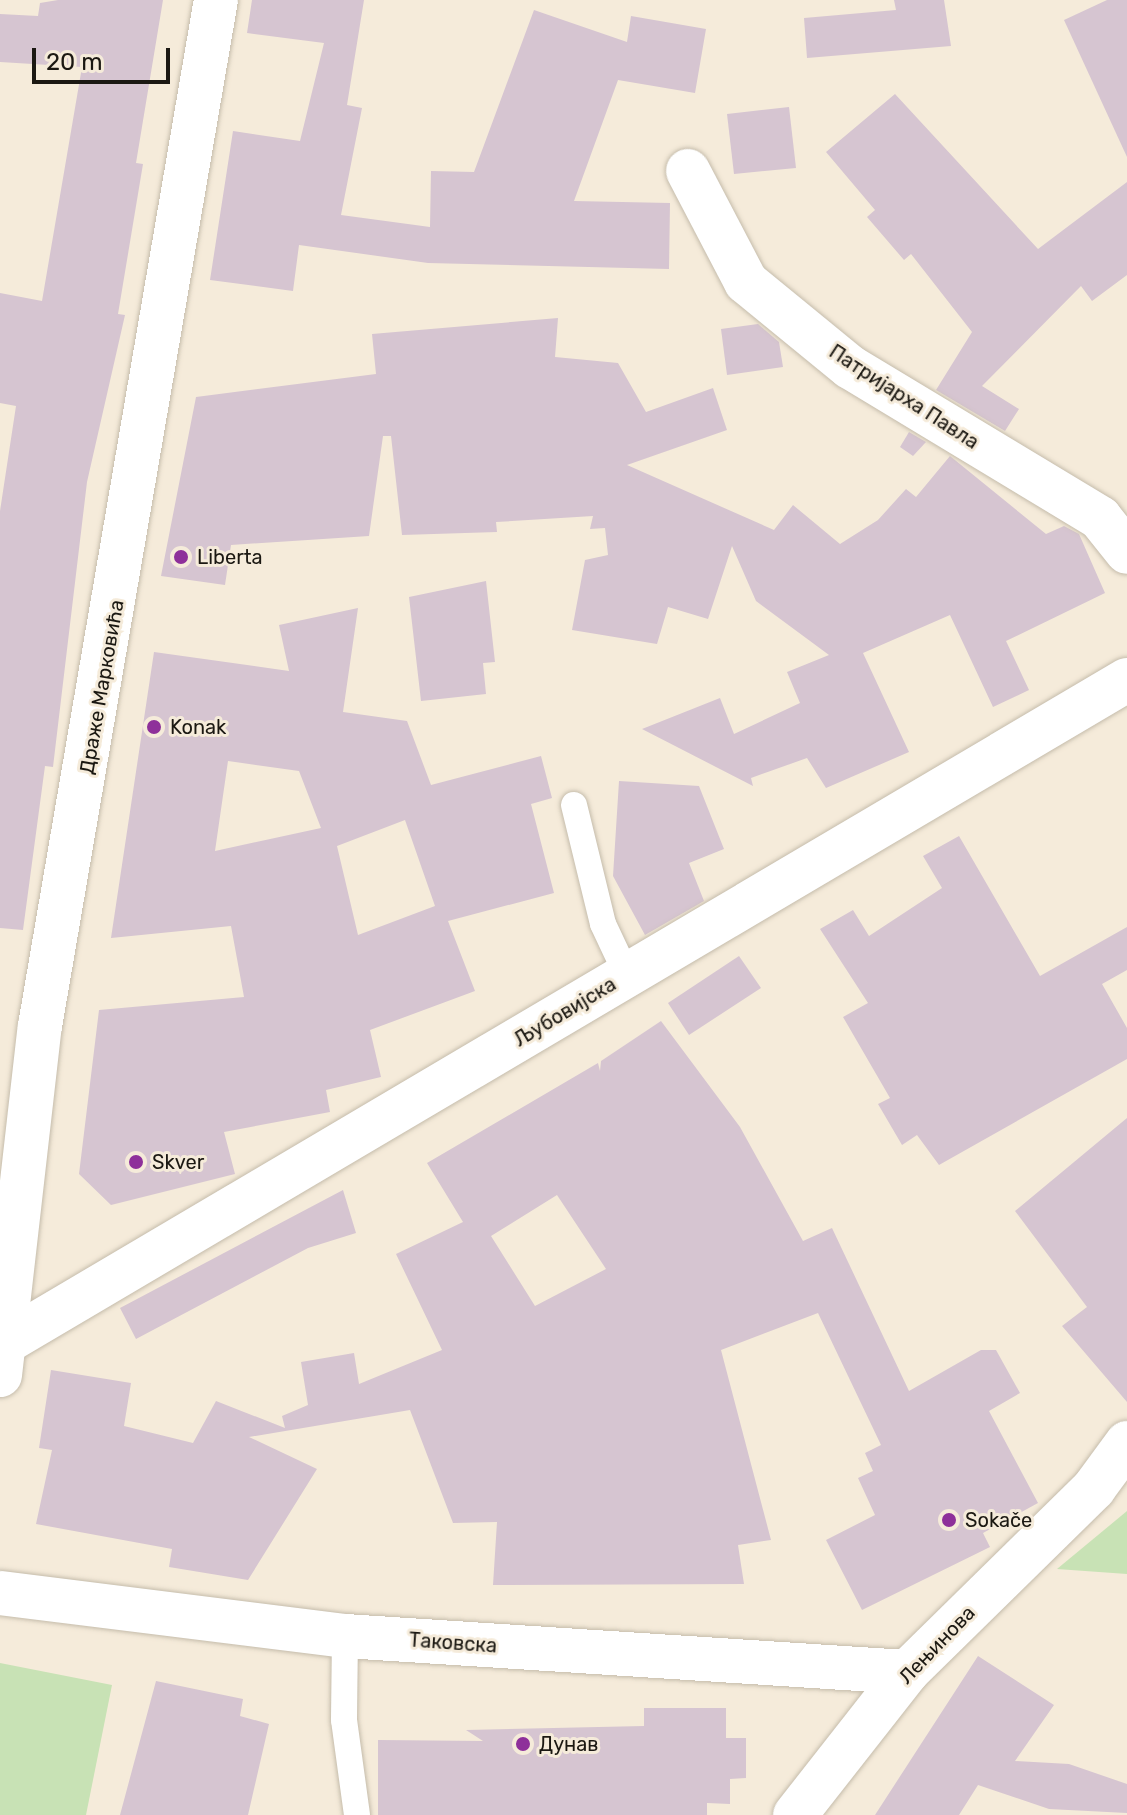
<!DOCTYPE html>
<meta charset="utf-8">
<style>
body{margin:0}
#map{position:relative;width:1127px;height:1815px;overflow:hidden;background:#f5ebda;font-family:Rubik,sans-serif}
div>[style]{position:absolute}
.green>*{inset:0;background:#c8e2b5}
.building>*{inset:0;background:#d6c5d1}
.roads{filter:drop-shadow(0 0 2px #c5bcab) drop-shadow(0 0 2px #c5bcab)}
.service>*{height:26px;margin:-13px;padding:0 13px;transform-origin:13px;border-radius:13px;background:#fff}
.minor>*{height:44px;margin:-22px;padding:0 22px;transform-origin:22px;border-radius:22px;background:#fff}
.tertiary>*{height:44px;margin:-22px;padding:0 22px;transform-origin:22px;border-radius:22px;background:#fff}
.secondary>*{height:44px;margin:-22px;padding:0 22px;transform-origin:22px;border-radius:22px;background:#fff}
.dots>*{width:22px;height:22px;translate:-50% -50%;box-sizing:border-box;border:4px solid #f5ebda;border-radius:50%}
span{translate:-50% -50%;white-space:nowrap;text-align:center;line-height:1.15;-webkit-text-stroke:6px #f5ebda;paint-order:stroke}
.street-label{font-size:20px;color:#1b1812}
.poi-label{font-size:20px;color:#1b1812}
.left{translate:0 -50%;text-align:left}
.scale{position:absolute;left:32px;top:48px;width:138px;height:36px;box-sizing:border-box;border:4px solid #1b1812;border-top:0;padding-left:10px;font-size:24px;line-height:28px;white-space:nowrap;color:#1b1812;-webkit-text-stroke:6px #f5ebda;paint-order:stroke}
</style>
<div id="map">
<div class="green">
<i style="clip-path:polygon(1127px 1511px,1127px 1574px,1057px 1569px)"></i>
<i style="clip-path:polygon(0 1663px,112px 1685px,86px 1815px,0 1815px)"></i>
</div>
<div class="building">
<i style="clip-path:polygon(58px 0,163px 0,136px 163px,143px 164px,118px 314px,125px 315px,87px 482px,53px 767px,45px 766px,23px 930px,0 928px,0 511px,16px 406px,0 403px,0 293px,42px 301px,82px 67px,0 62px,0 14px,38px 16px,40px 3px)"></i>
<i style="clip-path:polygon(252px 0,364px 0,347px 105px,362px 108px,341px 215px,430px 227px,431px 171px,474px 172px,534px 10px,627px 42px,631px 16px,706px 29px,695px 93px,618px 80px,574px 201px,670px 203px,669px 269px,428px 263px,299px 245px,293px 291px,210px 280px,233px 131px,300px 141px,324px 43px,247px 33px)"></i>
<i style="clip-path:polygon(894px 0,944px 0,951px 46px,807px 58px,804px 18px,896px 10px)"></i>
<i style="clip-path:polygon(1107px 0,1127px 0,1127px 157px,1064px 20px)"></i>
<i style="clip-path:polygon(895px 94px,1038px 249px,1127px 182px,1127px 275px,1092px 301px,1081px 286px,982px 386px,1019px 409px,1005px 431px,936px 390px,972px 332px,911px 254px,904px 260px,867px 217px,875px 210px,826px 152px)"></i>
<i style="clip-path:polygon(789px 107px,796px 168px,734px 174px,727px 114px)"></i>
<i style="clip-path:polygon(558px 318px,555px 357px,618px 363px,646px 412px,713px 388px,727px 430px,627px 465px,774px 530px,793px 505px,840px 544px,878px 520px,906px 489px,916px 497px,950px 456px,1046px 534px,1064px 526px,1079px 534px,1105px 593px,1006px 641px,1029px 690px,993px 707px,950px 615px,863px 653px,909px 752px,826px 788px,807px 758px,751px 778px,753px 786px,642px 729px,720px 698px,734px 734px,800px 703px,787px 672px,829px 655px,756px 601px,732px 546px,708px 619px,668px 607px,657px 644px,572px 630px,585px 560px,608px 555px,605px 528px,590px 529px,593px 516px,496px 522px,497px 532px,402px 535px,391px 436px,383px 436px,369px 536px,231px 545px,225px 585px,161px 576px,196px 397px,376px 374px,372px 334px)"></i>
<i style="clip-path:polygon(758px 324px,779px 342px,783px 367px,727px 375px,721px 329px)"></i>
<i style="clip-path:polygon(909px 432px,926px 442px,913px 456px,900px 447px)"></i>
<i style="clip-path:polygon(486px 581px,495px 662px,483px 663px,486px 694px,421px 701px,409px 597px)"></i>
<i style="clip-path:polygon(evenodd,358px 608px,343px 712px,407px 721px,431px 785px,541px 756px,552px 798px,531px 804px,554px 893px,448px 921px,475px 991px,370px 1030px,381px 1077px,326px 1090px,330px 1112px,224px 1132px,235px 1174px,111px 1205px,79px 1174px,99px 1010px,244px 997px,231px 926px,111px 938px,154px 652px,289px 671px,279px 625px,358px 608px,228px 761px,299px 771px,321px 828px,215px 851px,228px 761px,358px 608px,405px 820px,435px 906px,358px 935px,337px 846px,405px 820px)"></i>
<i style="clip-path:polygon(619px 781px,699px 786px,724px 849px,689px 863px,704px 901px,645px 935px,613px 876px)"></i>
<i style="clip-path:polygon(959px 836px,1040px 976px,1127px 927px,1127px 970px,1102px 984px,1127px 1028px,1127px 1059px,939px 1165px,917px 1135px,902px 1145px,878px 1104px,890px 1098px,843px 1017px,868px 1003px,820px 929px,853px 910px,869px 936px,942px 888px,923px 856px)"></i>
<i style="clip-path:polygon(739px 956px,761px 988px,689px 1035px,668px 1003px)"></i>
<i style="clip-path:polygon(evenodd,661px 1021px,740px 1127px,803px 1241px,832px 1228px,909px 1391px,981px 1350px,996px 1350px,1020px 1393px,989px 1411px,1038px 1503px,983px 1533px,990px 1547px,862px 1610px,826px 1540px,875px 1515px,858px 1478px,873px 1471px,865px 1453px,881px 1445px,818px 1313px,721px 1350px,771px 1540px,738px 1545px,744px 1584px,493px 1585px,497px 1522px,453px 1523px,410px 1410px,249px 1437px,317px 1469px,248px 1580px,169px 1567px,172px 1549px,36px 1524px,52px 1450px,39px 1448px,51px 1370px,131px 1383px,124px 1426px,193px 1443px,216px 1401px,285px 1428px,282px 1416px,308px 1405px,301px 1362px,354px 1353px,359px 1384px,442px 1350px,396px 1254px,463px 1222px,427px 1163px,598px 1063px,600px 1071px,601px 1061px,661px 1021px,557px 1195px,606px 1269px,535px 1306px,491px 1236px,557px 1195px)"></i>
<i style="clip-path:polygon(1127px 1118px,1127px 1402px,1062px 1326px,1087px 1307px,1015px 1211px)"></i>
<i style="clip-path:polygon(343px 1190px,356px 1233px,308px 1248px,136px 1339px,120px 1308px)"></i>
<i style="clip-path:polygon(978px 1656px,1054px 1705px,1015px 1761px,1069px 1764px,1127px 1784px,1127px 1813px,1049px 1809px,978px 1785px,959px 1815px,875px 1815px)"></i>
<i style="clip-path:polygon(156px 1681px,243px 1699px,240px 1716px,269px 1724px,248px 1815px,120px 1815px)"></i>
<i style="clip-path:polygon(644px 1708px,726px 1708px,726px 1738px,746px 1738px,746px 1778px,730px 1779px,730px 1804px,707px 1803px,707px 1815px,378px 1815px,378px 1740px,483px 1741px,466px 1730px,644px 1726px)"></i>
</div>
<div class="roads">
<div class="service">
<i style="left:574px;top:805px;width:122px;rotate:76.3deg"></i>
<i style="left:603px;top:924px;width:56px;rotate:64.8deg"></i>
<i style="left:345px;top:1636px;width:84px;rotate:90.7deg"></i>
<i style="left:344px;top:1720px;width:96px;rotate:82.2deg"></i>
</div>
<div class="minor">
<i style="left:688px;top:171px;width:125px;rotate:62.4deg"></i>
<i style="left:746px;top:282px;width:134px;rotate:39.3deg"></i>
<i style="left:850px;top:367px;width:292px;rotate:31.1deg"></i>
<i style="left:1100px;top:518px;width:43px;rotate:51.5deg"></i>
<i style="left:4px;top:1343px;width:1304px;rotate:-30.56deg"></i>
<i style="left:0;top:1375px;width:351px;rotate:-83.5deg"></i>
<i style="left:40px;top:1026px;width:1041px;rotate:-80.27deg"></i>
</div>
<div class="tertiary">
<i style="left:0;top:1593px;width:348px;rotate:7.1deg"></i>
<i style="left:345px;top:1636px;width:563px;rotate:3.67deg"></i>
</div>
<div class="secondary">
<i style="left:795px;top:1815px;width:182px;rotate:-51.9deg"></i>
<i style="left:907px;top:1672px;width:262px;rotate:-44.5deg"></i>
<i style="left:1094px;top:1488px;width:56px;rotate:-53.7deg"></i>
</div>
</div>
<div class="dots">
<i style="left:181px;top:557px;background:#8e309a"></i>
<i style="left:154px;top:727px;background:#8e309a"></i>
<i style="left:136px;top:1162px;background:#8e309a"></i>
<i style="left:949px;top:1520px;background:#8e309a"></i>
<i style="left:523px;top:1744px;background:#8e309a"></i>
</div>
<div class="street-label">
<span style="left:904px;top:397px;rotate:33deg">Патријарха Павла</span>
<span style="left:102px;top:687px;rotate:-80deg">Драже Марковића</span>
<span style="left:565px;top:1012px;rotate:-31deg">Љубовијска</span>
<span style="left:453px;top:1643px;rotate:4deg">Таковска</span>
<span style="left:937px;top:1645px;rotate:-46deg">Лењинова</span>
</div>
<div class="poi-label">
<span class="left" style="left:197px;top:557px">Liberta</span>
<span class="left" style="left:170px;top:727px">Konak</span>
<span class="left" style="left:152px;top:1162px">Skver</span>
<span class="left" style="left:965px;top:1520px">Sokače</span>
<span class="left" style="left:539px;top:1744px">Дунав</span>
</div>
<div class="scale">20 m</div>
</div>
